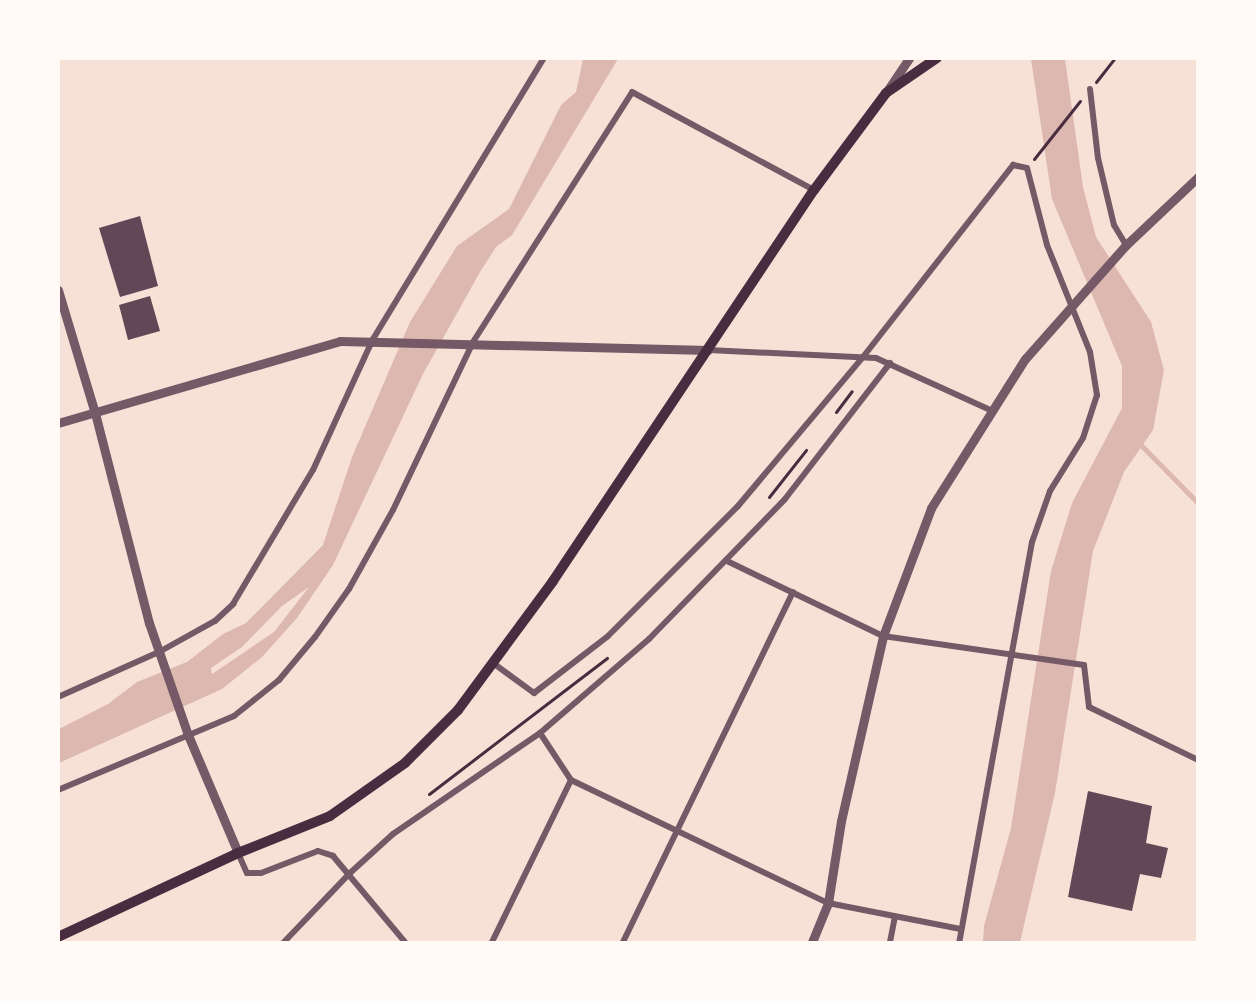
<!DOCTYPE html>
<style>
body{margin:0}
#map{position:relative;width:1256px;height:1001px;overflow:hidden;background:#f7e1d7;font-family:Bitter,serif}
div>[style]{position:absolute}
.water>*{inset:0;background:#dcb8b0}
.stream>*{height:5px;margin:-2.5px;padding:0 2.5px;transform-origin:2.5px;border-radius:2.5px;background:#dcb8b0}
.building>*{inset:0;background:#644757}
.path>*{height:3px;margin:-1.5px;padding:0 1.5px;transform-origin:1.5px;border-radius:1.5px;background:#4a2c40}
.minor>*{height:6px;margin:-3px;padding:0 3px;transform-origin:3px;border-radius:3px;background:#755966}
.tertiary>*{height:9px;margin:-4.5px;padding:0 4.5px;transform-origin:4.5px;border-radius:4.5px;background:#755966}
.primary>*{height:10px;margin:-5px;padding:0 5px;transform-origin:5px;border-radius:5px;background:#4a2c40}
span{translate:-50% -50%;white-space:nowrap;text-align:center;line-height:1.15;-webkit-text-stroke:6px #fffaf5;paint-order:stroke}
.frame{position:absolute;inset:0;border:60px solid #fffaf5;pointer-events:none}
</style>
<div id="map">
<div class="water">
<i style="clip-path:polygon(evenodd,583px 59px,618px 59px,512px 235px,496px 247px,480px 272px,423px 374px,333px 565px,297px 618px,262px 657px,222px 689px,59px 763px,59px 729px,108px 704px,137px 682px,187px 662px,223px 634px,246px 623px,323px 545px,352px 457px,410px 322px,457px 246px,509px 209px,561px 105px,576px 92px,583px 59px,309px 587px,274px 632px,212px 674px,211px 668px,242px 647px,282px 606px,309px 587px)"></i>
<i style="clip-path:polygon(1031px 59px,1065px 59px,1083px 187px,1096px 237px,1151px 322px,1164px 370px,1153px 430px,1124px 472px,1093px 551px,1055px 793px,1020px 942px,983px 942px,984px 926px,1011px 828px,1051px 571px,1072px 503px,1122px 408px,1122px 366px,1052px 199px)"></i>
</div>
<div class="stream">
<i style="left:1138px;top:442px;width:86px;rotate:45.5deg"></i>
</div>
<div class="building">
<i style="clip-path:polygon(140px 216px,158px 286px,120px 297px,99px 228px)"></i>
<i style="clip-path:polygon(150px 296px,160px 331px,128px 340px,119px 305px)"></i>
<i style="clip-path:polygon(1088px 791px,1152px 806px,1146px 843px,1168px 848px,1161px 878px,1140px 874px,1132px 911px,1068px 897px)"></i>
</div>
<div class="path">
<i style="left:1096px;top:82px;width:31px;rotate:-52deg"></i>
<i style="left:1034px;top:159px;width:74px;rotate:-51.6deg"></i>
<i style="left:836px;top:412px;width:26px;rotate:-53deg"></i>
<i style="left:769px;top:497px;width:60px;rotate:-51.8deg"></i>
<i style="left:429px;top:794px;width:224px;rotate:-37.4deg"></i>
</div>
<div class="minor">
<i style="left:1090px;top:89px;width:69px;rotate:83.4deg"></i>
<i style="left:1098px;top:158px;width:69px;rotate:76.6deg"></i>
<i style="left:1114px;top:225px;width:23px;rotate:59deg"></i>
<i style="left:708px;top:350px;width:168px;rotate:2.7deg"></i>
<i style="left:876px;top:358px;width:125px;rotate:24.5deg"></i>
<i style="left:727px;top:561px;width:173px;rotate:25.7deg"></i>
<i style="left:883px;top:636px;width:203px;rotate:8.2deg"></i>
<i style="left:1084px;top:665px;width:42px;rotate:83.2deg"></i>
<i style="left:1089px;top:707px;width:121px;rotate:25.9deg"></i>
<i style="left:493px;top:663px;width:51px;rotate:36.2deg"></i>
<i style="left:534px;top:693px;width:93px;rotate:-37.6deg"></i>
<i style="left:608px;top:636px;width:184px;rotate:-45deg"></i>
<i style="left:738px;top:506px;width:194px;rotate:-50deg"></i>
<i style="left:863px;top:357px;width:244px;rotate:-52deg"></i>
<i style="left:1013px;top:165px;width:14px;rotate:12deg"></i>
<i style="left:1027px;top:168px;width:80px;rotate:75.4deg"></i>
<i style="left:1047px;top:245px;width:115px;rotate:68.1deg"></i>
<i style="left:1090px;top:352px;width:44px;rotate:80.8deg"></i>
<i style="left:1097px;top:395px;width:45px;rotate:108deg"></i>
<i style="left:1083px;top:438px;width:62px;rotate:121.9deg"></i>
<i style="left:1050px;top:491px;width:54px;rotate:109.4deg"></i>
<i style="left:1032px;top:542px;width:407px;rotate:100.3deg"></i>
<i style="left:58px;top:697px;width:111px;rotate:-24deg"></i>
<i style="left:159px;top:652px;width:64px;rotate:-29deg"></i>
<i style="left:215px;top:621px;width:25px;rotate:-43deg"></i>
<i style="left:233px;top:604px;width:156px;rotate:-59.2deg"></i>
<i style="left:313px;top:470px;width:144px;rotate:-65.4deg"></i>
<i style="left:373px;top:339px;width:329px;rotate:-58.7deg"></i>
<i style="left:540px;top:733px;width:56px;rotate:56.6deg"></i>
<i style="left:571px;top:780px;width:285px;rotate:25.6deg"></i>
<i style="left:828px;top:903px;width:135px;rotate:11.1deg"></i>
<i style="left:58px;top:790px;width:191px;rotate:-22.8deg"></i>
<i style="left:234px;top:716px;width:58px;rotate:-38.7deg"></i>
<i style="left:279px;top:680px;width:56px;rotate:-50.1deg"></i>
<i style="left:315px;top:637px;width:59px;rotate:-54.7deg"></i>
<i style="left:349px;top:589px;width:90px;rotate:-60.9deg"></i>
<i style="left:393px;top:510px;width:186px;rotate:-64.5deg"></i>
<i style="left:473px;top:342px;width:296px;rotate:-57.5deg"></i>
<i style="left:632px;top:92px;width:207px;rotate:28.3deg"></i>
<i style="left:238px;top:853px;width:22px;rotate:66deg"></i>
<i style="left:247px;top:873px;width:14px"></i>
<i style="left:261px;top:873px;width:61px;rotate:-21.1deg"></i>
<i style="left:318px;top:851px;width:16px;rotate:18deg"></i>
<i style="left:333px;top:856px;width:112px;rotate:50.1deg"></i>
<i style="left:284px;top:942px;width:95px;rotate:-46.3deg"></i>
<i style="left:350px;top:873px;width:58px;rotate:-42.2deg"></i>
<i style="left:393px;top:834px;width:178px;rotate:-34.5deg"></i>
<i style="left:540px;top:733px;width:144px;rotate:-40.8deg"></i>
<i style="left:649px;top:639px;width:195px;rotate:-45.8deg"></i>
<i style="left:785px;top:499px;width:172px;rotate:-52.3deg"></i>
<i style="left:492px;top:942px;width:180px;rotate:-64deg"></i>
<i style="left:623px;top:942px;width:389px;rotate:-64.1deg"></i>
<i style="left:890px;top:942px;width:26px;rotate:-79deg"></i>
</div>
<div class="tertiary">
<i style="left:887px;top:91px;width:40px;rotate:-56deg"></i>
<i style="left:58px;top:290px;width:128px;rotate:73.3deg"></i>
<i style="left:95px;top:413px;width:217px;rotate:75.6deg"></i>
<i style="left:149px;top:623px;width:119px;rotate:70.8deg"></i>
<i style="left:188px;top:735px;width:128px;rotate:67deg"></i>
<i style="left:58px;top:423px;width:294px;rotate:-16.2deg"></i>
<i style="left:340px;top:341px;width:368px;rotate:1.4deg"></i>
<i style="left:812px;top:942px;width:42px;rotate:-67.7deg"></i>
<i style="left:828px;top:903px;width:83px;rotate:-81deg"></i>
<i style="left:841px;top:821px;width:190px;rotate:-77.2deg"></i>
<i style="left:883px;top:636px;width:137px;rotate:-69.4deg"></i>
<i style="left:931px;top:508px;width:176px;rotate:-57.8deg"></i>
<i style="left:1025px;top:359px;width:152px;rotate:-48.5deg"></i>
<i style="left:1126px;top:245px;width:99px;rotate:-43.4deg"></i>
</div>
<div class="primary">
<i style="left:58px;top:937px;width:199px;rotate:-25deg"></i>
<i style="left:238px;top:853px;width:99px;rotate:-21.9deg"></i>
<i style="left:330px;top:816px;width:92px;rotate:-35.2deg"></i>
<i style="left:405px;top:763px;width:75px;rotate:-45deg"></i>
<i style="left:458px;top:710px;width:160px;rotate:-53.6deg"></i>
<i style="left:553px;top:581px;width:470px;rotate:-56.3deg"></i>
<i style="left:814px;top:190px;width:121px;rotate:-53.4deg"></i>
<i style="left:886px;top:93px;width:62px;rotate:-34.5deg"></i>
</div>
<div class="frame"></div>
</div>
